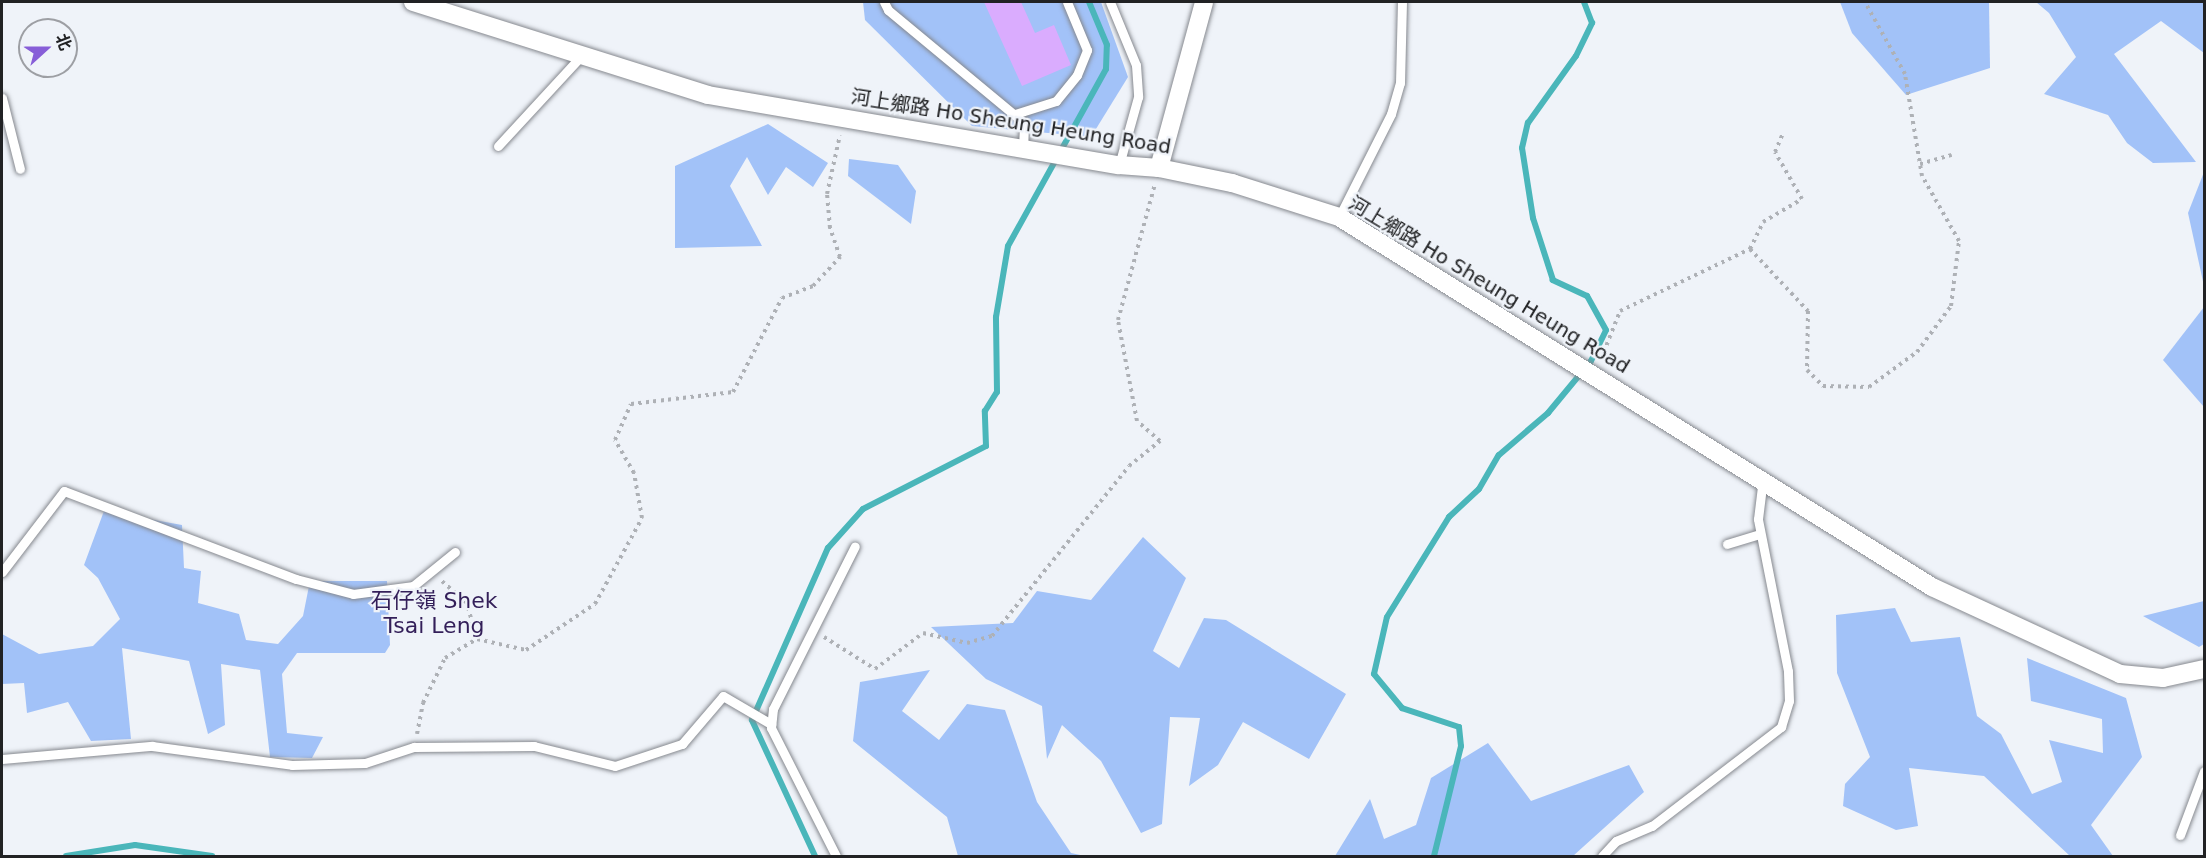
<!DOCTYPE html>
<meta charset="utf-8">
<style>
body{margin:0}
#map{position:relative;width:2206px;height:858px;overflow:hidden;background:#eff3f9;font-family:"DejaVu Sans","Noto Sans SC",sans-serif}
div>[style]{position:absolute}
.green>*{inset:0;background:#a2c2f8}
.stream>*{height:6px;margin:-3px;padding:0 3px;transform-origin:3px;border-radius:3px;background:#4ab6ba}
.building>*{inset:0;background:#daacfe}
.path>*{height:4px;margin-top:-2px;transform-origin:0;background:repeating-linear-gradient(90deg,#aeb1b6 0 3px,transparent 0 7.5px)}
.roads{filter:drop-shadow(0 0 2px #86898f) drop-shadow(0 0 2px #86898f)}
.lane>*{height:9px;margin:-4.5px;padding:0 4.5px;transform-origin:4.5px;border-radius:4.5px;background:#fff}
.street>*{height:18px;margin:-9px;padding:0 9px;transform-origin:9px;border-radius:9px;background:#fff}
span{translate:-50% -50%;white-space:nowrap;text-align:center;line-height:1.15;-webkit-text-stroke:4.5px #eff3f9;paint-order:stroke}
.street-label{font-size:20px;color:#212224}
.quarter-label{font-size:22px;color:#331f59}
.frame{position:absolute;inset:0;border:3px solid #212224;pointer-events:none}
.north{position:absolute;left:18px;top:18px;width:60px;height:60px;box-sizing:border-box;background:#eff3f9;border:2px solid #9d9fa4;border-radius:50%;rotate:69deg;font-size:16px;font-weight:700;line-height:24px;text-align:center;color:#212224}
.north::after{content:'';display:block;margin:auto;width:21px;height:27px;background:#875ed8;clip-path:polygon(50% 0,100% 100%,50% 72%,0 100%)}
</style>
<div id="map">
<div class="green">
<i style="clip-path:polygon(863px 2px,1101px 2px,1128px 77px,1091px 137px,972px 126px,865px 20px)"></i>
<i style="clip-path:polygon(1840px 2px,1989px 2px,1990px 68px,1906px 95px,1852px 33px)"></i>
<i style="clip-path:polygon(2036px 2px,2204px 2px,2204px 53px,2161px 21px,2114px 54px,2196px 162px,2153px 163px,2127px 143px,2108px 115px,2044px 94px,2076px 57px,2049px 13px)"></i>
<i style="clip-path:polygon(768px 124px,828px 163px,813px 187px,786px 167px,768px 195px,747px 157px,730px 186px,762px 246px,675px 248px,675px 166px)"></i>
<i style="clip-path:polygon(849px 159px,898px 165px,916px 191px,911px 224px,848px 176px)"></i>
<i style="clip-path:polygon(2204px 172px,2204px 286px,2188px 213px)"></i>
<i style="clip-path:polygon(2204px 307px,2204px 407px,2163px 360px)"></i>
<i style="clip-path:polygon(104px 511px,182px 525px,184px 568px,201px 571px,198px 603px,239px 614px,246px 640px,278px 644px,303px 616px,310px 581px,387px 581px,390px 645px,385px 653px,297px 653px,282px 674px,287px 733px,323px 737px,312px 758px,270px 757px,260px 670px,221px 664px,225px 725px,208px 734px,189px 661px,122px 648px,131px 739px,91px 741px,68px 702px,27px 713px,24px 683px,2px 684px,2px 634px,39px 654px,93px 646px,120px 619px,98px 578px,84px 565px)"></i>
<i style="clip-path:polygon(1143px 537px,1186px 578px,1153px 651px,1179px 668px,1204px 618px,1226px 620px,1346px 694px,1309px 759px,1243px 722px,1218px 765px,1189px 786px,1200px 718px,1170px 717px,1162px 824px,1141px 833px,1101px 761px,1062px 725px,1047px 759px,1042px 706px,986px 679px,931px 627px,1013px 623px,1037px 591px,1091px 600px)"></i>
<i style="clip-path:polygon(2204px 601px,2204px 644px,2199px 647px,2143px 616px)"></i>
<i style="clip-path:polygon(1895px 608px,1911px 642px,1960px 637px,1977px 716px,2001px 734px,2032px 794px,2062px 782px,2049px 740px,2103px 753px,2102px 719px,2031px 701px,2027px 658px,2126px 698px,2142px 757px,2091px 825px,2113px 856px,2070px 856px,1984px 776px,1909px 768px,1918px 826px,1896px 830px,1843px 806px,1845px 784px,1870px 757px,1837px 673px,1836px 615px)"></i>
<i style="clip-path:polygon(930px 670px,902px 711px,939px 740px,967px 704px,1005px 710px,1037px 802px,1071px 853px,1085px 856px,958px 856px,947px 817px,853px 741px,860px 682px)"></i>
<i style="clip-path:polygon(1488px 743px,1531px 801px,1629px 765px,1644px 792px,1573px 856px,1335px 856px,1370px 799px,1384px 839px,1416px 825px,1431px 778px)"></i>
</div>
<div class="stream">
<i style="left:66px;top:856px;width:70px;rotate:-9.1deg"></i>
<i style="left:135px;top:845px;width:78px;rotate:8.1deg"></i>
<i style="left:815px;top:856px;width:150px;rotate:-114.9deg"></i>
<i style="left:752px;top:720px;width:188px;rotate:-66.2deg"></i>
<i style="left:828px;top:548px;width:52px;rotate:-48.1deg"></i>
<i style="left:863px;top:509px;width:138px;rotate:-27.1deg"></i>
<i style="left:986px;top:446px;width:35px;rotate:-92deg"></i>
<i style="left:985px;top:411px;width:22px;rotate:-58deg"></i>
<i style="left:997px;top:392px;width:75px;rotate:-90.8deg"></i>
<i style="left:996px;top:317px;width:72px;rotate:-80.4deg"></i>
<i style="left:1008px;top:246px;width:202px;rotate:-61deg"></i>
<i style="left:1106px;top:69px;width:24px;rotate:-88deg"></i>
<i style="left:1107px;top:45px;width:47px;rotate:-112.7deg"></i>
<i style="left:1434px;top:856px;width:113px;rotate:-76.2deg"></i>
<i style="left:1461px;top:746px;width:19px;rotate:-96deg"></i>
<i style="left:1459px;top:727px;width:60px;rotate:-161.6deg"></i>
<i style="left:1402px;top:708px;width:44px;rotate:-129.5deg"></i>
<i style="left:1374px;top:674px;width:58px;rotate:-77.2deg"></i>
<i style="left:1387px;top:617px;width:118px;rotate:-58.2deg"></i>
<i style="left:1449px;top:517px;width:41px;rotate:-43deg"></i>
<i style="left:1479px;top:489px;width:39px;rotate:-60deg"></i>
<i style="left:1499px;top:455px;width:65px;rotate:-40.6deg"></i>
<i style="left:1548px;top:413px;width:67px;rotate:-50.4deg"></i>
<i style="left:1591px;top:361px;width:34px;rotate:-64deg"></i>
<i style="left:1606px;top:330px;width:39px;rotate:-119deg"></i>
<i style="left:1587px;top:296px;width:38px;rotate:-155deg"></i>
<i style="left:1553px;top:280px;width:65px;rotate:-107.9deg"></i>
<i style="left:1533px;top:218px;width:71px;rotate:-98.9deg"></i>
<i style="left:1522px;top:148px;width:26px;rotate:-77deg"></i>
<i style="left:1528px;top:123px;width:82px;rotate:-54.4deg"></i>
<i style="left:1576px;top:56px;width:37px;rotate:-64deg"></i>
<i style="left:1592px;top:23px;width:22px;rotate:-111deg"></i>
</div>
<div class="building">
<i style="clip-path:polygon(984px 2px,1021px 2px,1035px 33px,1054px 25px,1071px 65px,1022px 86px)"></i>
</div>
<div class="path">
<i style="left:1920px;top:164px;width:33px;rotate:-16deg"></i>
<i style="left:1750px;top:249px;width:30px;rotate:-64deg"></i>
<i style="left:1763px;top:222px;width:45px;rotate:-30.5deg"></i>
<i style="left:1802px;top:199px;width:54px;rotate:-119.9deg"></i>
<i style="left:1775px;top:152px;width:21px;rotate:-67deg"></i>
<i style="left:1601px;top:359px;width:52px;rotate:-68.4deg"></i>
<i style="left:1620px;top:311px;width:144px;rotate:-25.5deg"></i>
<i style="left:1750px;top:249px;width:85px;rotate:46.9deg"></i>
<i style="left:1808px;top:311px;width:59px;rotate:91deg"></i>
<i style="left:1807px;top:370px;width:23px;rotate:45deg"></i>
<i style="left:1823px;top:386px;width:46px;rotate:1.2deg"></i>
<i style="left:1869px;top:387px;width:59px;rotate:-36.1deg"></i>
<i style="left:1917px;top:352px;width:57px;rotate:-53.5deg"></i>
<i style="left:1951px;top:306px;width:65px;rotate:-83deg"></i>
<i style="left:1959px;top:241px;width:75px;rotate:-119.6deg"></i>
<i style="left:1922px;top:176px;width:103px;rotate:-99.5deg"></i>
<i style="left:1905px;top:74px;width:82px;rotate:-119.1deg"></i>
<i style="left:824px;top:637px;width:60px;rotate:32.1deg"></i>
<i style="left:875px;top:669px;width:60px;rotate:-36.9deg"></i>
<i style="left:923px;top:633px;width:45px;rotate:12.8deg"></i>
<i style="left:967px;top:643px;width:26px;rotate:-16deg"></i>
<i style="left:992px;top:636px;width:218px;rotate:-51.1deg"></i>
<i style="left:1129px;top:466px;width:40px;rotate:-39deg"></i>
<i style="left:1160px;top:441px;width:30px;rotate:-139deg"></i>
<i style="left:1137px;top:421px;width:103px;rotate:-100.7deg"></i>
<i style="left:1118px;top:320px;width:141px;rotate:-74.8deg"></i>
<i style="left:477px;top:639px;width:50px;rotate:12.7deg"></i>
<i style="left:526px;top:650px;width:83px;rotate:-33.7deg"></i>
<i style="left:595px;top:604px;width:98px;rotate:-61.3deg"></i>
<i style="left:642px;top:518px;width:46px;rotate:-100.1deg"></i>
<i style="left:634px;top:473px;width:38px;rotate:-120deg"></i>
<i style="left:615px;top:440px;width:39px;rotate:-66deg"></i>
<i style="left:631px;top:404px;width:103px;rotate:-6.7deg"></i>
<i style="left:733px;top:392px;width:106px;rotate:-62.5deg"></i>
<i style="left:782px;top:298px;width:33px;rotate:-21deg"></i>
<i style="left:813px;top:286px;width:40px;rotate:-47deg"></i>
<i style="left:840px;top:257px;width:31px;rotate:-109deg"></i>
<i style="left:830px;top:228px;width:34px;rotate:-95deg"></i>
<i style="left:827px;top:194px;width:60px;rotate:-77.6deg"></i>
<i style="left:417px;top:734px;width:32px;rotate:-79deg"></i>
<i style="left:423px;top:703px;width:50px;rotate:-63.9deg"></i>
<i style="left:445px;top:658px;width:37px;rotate:-31deg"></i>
<i style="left:477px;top:639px;width:37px;rotate:-106deg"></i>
<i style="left:467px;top:603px;width:35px;rotate:-139deg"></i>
</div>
<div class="roads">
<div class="lane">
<i style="left:884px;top:2px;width:9px;rotate:63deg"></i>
<i style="left:888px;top:10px;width:177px;rotate:39.7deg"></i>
<i style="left:1024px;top:123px;width:25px;rotate:92deg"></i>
<i style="left:1110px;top:2px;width:68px;rotate:67.6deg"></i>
<i style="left:1136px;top:65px;width:32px;rotate:86deg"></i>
<i style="left:1138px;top:97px;width:71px;rotate:105.6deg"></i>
<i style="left:2px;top:98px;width:73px;rotate:75.8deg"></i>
<i style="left:1015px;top:114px;width:43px;rotate:-17.6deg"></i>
<i style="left:1056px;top:101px;width:33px;rotate:-51deg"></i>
<i style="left:1077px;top:75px;width:27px;rotate:-68deg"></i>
<i style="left:1087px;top:50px;width:52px;rotate:-112.6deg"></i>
<i style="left:498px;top:146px;width:122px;rotate:-47.3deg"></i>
<i style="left:1339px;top:217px;width:115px;rotate:-63.2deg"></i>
<i style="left:1391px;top:114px;width:32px;rotate:-74deg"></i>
<i style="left:1400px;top:83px;width:81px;rotate:-88.6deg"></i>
<i style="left:1727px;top:544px;width:34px;rotate:-17deg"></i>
<i style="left:2px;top:572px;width:102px;rotate:-52.6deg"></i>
<i style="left:64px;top:491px;width:248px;rotate:20.8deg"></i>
<i style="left:296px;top:579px;width:59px;rotate:14.7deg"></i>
<i style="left:353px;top:594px;width:61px;rotate:-7.6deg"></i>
<i style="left:413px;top:586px;width:54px;rotate:-39deg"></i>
<i style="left:2px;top:759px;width:151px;rotate:-5deg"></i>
<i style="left:152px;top:746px;width:141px;rotate:7.7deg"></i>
<i style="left:292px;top:765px;width:73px;rotate:-1.6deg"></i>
<i style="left:365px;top:763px;width:52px;rotate:-18.1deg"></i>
<i style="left:414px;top:747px;width:120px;rotate:-0.5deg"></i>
<i style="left:534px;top:746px;width:83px;rotate:13.9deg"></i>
<i style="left:615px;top:766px;width:71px;rotate:-18.2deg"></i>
<i style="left:682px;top:744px;width:63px;rotate:-49.5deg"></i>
<i style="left:723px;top:696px;width:56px;rotate:30.3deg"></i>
<i style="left:2180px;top:835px;width:68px;rotate:-69.4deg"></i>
<i style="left:836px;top:856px;width:144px;rotate:-116.9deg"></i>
<i style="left:771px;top:728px;width:19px;rotate:-84deg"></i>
<i style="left:773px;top:709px;width:182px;rotate:-63.3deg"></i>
<i style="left:1602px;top:856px;width:21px;rotate:-47deg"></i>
<i style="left:1616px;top:841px;width:39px;rotate:-23deg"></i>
<i style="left:1652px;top:826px;width:163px;rotate:-37.5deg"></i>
<i style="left:1781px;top:727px;width:27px;rotate:-73deg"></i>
<i style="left:1789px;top:701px;width:30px;rotate:-92deg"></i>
<i style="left:1788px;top:671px;width:155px;rotate:-101.2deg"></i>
<i style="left:1758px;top:519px;width:38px;rotate:-83deg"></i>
</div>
<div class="street">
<i style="left:413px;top:2px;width:309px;rotate:17.5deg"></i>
<i style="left:708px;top:95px;width:417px;rotate:9.7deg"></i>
<i style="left:1119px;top:165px;width:40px;rotate:4.3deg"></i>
<i style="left:1159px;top:168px;width:75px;rotate:11.6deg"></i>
<i style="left:1232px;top:183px;width:112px;rotate:17.6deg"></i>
<i style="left:1339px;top:217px;width:699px;rotate:31.96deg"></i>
<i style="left:1932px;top:587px;width:207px;rotate:24.8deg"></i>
<i style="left:2120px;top:674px;width:43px;rotate:5.3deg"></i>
<i style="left:2163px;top:678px;width:42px;rotate:-12.4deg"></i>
<i style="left:1159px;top:168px;width:172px;rotate:-74.8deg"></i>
</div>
</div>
<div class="street-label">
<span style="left:1011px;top:122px;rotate:9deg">河上鄉路 Ho Sheung Heung Road</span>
<span style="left:1489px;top:285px;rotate:31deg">河上鄉路 Ho Sheung Heung Road</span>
</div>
<div class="quarter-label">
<span style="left:434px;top:613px">石仔嶺 Shek<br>Tsai Leng</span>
</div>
<div class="frame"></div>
<div class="north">北</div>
</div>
